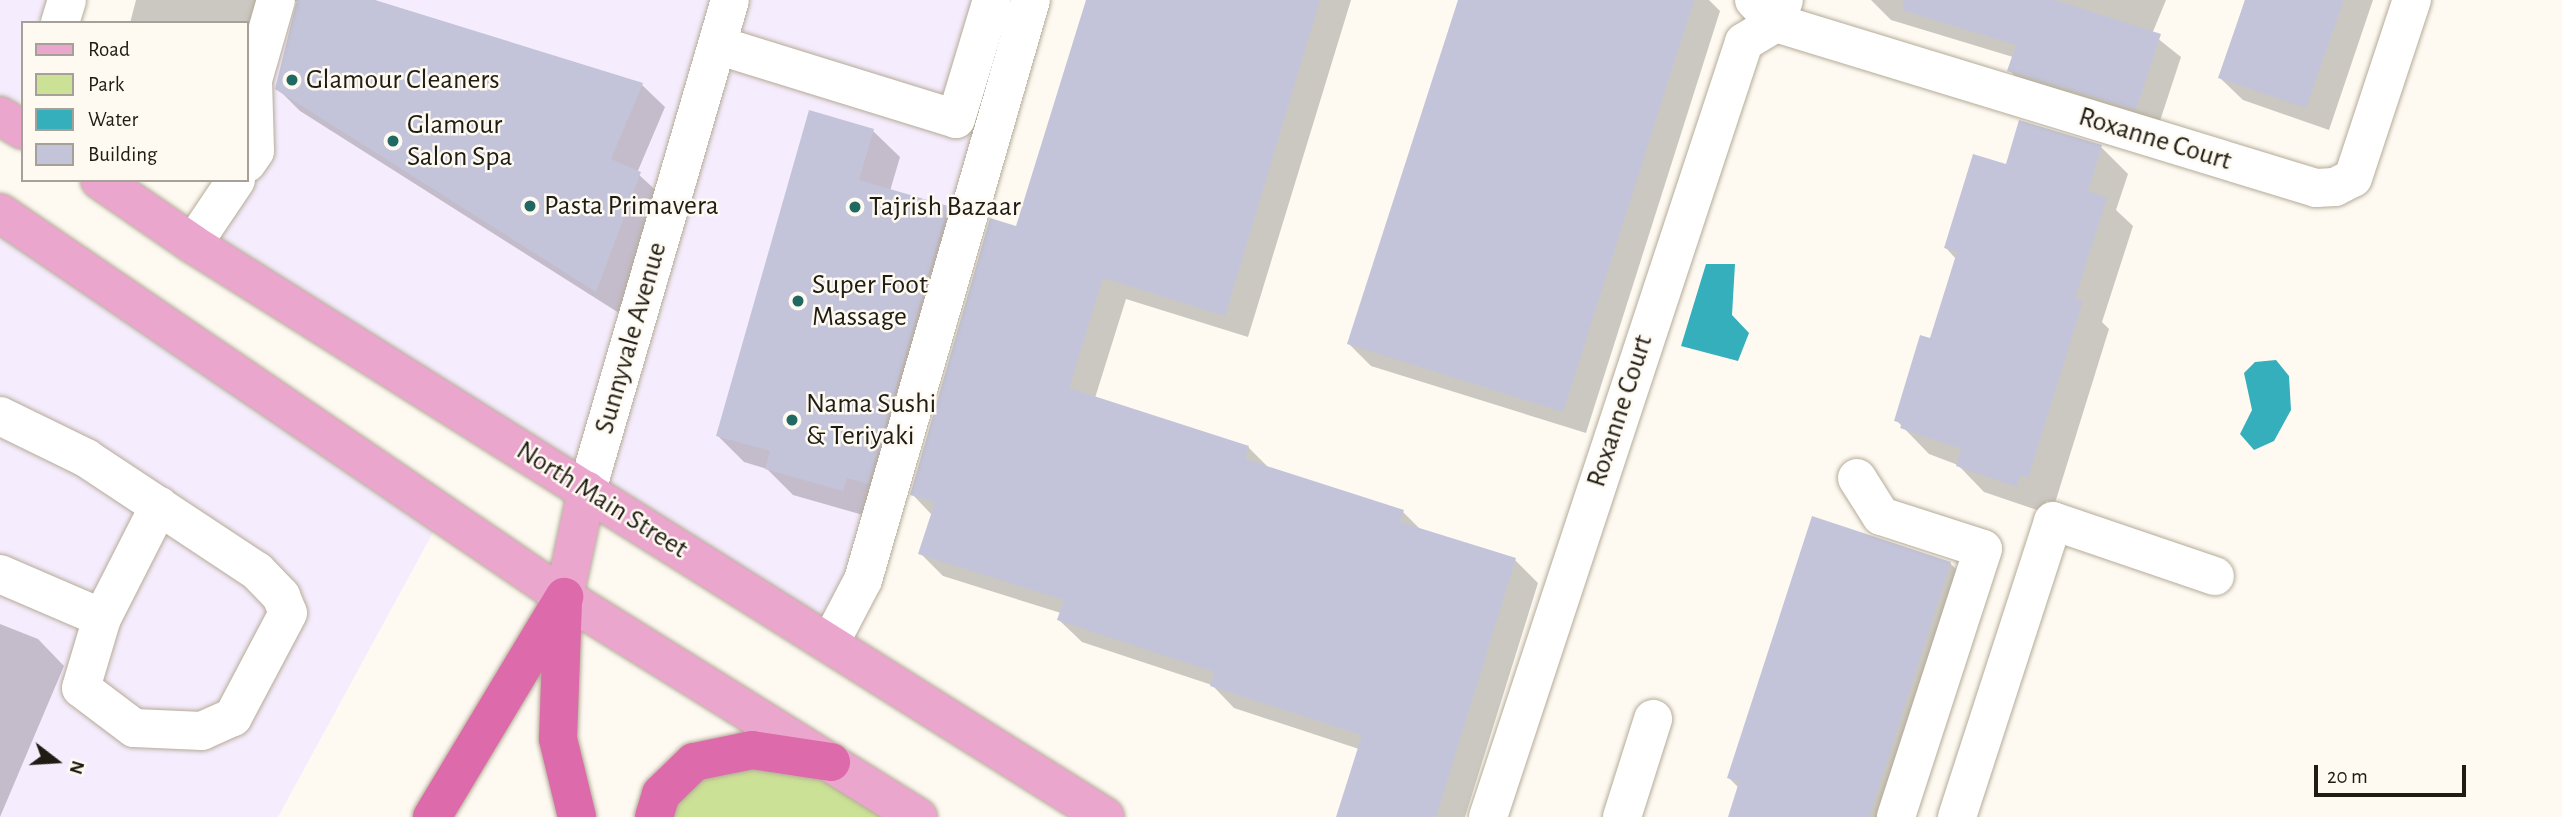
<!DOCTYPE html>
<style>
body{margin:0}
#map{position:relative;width:2562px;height:817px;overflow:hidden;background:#fefaf2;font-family:"Alegreya Sans",sans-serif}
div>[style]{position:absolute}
.commercial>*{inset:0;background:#f5ecfd}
.green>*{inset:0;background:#cbe196}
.water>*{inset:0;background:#36afbc}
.shadow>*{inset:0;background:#0003}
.building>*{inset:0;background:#c3c4d9}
.roads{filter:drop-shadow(0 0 2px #b5ab98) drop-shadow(0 0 2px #b5ab98)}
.minor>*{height:38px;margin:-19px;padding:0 19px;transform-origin:19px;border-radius:19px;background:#fff}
.major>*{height:38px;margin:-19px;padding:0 19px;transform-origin:19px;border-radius:19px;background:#eba6cd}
.highway>*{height:38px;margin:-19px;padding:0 19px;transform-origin:19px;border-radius:19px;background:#dd6bab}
.dots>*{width:19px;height:19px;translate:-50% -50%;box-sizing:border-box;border:4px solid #fefaf2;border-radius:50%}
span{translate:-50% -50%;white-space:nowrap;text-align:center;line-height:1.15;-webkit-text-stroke:5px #fefaf2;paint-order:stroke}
.poi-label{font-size:28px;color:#1f1c14}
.left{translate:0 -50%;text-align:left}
.street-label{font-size:28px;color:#1f1c14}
.legend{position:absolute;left:21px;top:21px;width:228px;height:161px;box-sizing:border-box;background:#fefaf2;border:2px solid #a5a199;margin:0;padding:9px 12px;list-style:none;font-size:21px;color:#1f1c14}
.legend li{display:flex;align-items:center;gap:14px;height:35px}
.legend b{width:35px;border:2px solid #a5a199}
.north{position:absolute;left:21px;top:726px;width:70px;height:70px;-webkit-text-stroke:5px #fefaf2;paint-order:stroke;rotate:107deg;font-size:19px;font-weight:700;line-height:28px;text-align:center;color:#1f1c14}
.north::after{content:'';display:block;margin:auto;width:24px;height:32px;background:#1f1c14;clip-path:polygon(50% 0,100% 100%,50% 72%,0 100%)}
.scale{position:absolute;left:2314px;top:765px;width:152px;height:32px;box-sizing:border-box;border:4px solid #1f1c14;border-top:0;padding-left:9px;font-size:21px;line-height:24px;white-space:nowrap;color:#1f1c14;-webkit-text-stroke:5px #fefaf2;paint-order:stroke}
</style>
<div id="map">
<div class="commercial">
<i style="clip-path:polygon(0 0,47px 0,41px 23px,23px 23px,23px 91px,14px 125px,0 116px)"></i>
<i style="clip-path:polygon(261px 0,1031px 0,830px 643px,193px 244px,211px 180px,247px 180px)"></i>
<i style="clip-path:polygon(0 213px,442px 516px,278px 817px,0 817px)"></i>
</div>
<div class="green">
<i style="clip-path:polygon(752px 750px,916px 817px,654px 817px,661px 794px)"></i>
</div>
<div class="water">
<i style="clip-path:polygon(1706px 264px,1735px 264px,1732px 315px,1749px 333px,1738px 361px,1681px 346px)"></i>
<i style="clip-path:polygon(2276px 360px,2289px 376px,2291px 410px,2274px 441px,2254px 450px,2240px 434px,2252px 410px,2244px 373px,2255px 362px)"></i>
</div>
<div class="shadow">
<i style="clip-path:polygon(136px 0,369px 0,642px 85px,665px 107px,637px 173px,662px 196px,619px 313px,300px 111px,277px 88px,299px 1px,293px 1px,247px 77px,247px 23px,130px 23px)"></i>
<i style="clip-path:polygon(1087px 0,1351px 0,1248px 337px,1126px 299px,1095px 398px,1248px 447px,1269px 468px,1403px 512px,1422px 531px,1515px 560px,1538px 583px,1465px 817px,1341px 817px,1359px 749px,1234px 708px,1212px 685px,1082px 642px,1059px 620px,1061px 613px,943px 576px,920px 553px,932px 515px,912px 494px,1017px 228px)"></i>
<i style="clip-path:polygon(1460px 0,1709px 0,1720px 11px,1586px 433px,1371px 366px,1349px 344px)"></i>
<i style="clip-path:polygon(1871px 0,2166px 0,2152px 34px,2181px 57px,2157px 130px,2030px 91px,2009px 70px,2013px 57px,1891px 20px)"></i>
<i style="clip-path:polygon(2245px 0,2373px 0,2329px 130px,2243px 100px,2220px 78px)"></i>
<i style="clip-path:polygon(873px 131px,900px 157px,890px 191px,948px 208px,974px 234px,870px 517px,793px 495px,767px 469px,744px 462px,718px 436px)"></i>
<i style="clip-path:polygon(2101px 147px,2128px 174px,2116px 210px,2133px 226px,2102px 322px,2109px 329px,2055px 503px,2047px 501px,2043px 512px,1984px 492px,1958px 465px,1929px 454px,1896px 420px,1931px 341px,1956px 259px,1946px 248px,2007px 166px)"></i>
<i style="clip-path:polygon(1950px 563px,1977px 590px,1903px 817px,1730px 817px,1739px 788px,1729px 778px)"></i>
<i style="clip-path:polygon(0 624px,38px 639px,64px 666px,0 817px)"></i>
</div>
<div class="building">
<i style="clip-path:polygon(297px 0,375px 0,643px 83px,611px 159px,641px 172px,596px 292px,275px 89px)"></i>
<i style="clip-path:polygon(1086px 0,1320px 0,1225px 316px,1103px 278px,1069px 388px,1249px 446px,1245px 459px,1404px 510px,1400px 522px,1516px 558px,1436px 817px,1336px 817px,1362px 735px,1210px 686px,1214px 672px,1057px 620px,1064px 600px,918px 554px,935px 502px,910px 495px,990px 218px,1016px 226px)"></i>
<i style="clip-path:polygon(1458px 0,1694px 0,1563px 412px,1347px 344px)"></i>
<i style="clip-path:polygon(1904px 0,2055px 0,2161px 34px,2136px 110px,2007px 71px,2016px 45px,1902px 10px)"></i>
<i style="clip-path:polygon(2245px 0,2344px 0,2306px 108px,2218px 78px)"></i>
<i style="clip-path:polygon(809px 110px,874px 129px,859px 180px,948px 206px,868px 484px,847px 478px,843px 491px,765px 469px,770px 451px,716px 436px)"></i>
<i style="clip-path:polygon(2019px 120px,2102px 145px,2088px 191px,2107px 198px,2075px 298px,2083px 301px,2028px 478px,2020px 475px,2017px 487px,1956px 466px,1961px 449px,1900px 428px,1902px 423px,1894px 421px,1920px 335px,1930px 338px,1957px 252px,1944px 248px,1973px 154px,2006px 164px)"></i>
<i style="clip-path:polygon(1812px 516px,1951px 562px,1869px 817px,1728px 817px,1739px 782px,1727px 778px)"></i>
</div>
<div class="roads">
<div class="minor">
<i style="left:1754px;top:0;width:32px;rotate:46deg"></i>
<i style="left:1776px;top:23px;width:24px;rotate:-71deg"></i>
<i style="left:60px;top:23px;width:24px;rotate:-73deg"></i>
<i style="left:717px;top:45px;width:250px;rotate:17.2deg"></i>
<i style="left:956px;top:119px;width:124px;rotate:-73.2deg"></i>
<i style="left:247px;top:163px;width:14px;rotate:-56deg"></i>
<i style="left:255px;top:151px;width:71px;rotate:-91.6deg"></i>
<i style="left:253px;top:80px;width:83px;rotate:-74deg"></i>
<i style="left:193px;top:244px;width:77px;rotate:-56.1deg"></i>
<i style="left:0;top:416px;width:96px;rotate:26deg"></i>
<i style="left:86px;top:458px;width:205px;rotate:33.5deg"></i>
<i style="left:257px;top:571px;width:35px;rotate:46deg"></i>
<i style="left:281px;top:596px;width:18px;rotate:68deg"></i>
<i style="left:288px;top:613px;width:118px;rotate:117.9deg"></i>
<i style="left:233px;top:717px;width:34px;rotate:156deg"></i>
<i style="left:202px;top:731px;width:68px;rotate:-177.5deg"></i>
<i style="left:134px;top:728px;width:66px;rotate:-143deg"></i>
<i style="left:81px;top:688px;width:73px;rotate:-73.3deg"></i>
<i style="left:102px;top:618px;width:126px;rotate:-63deg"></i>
<i style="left:1857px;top:478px;width:45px;rotate:57.7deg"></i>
<i style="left:1881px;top:516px;width:107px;rotate:17.9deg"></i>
<i style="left:1983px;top:549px;width:282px;rotate:108deg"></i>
<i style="left:587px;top:490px;width:510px;rotate:-73.73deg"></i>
<i style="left:0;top:574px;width:111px;rotate:23.3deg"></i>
<i style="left:830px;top:643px;width:71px;rotate:-62.4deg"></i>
<i style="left:863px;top:580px;width:604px;rotate:-73.85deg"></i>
<i style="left:1488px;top:817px;width:816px;rotate:-71.72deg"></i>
<i style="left:1744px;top:42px;width:37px;rotate:-31deg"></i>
<i style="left:1776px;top:23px;width:565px;rotate:16.99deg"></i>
<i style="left:2316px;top:188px;width:19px;rotate:-3deg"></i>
<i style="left:2335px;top:187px;width:20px;rotate:-27deg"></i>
<i style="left:2353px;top:178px;width:188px;rotate:-71.7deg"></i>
<i style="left:1622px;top:817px;width:103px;rotate:-72.4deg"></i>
<i style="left:1957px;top:817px;width:311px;rotate:-72deg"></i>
<i style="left:2053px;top:521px;width:171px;rotate:18.8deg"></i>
</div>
<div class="major">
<i style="left:0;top:116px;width:27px;rotate:31deg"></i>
<i style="left:100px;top:180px;width:113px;rotate:34.5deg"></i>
<i style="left:193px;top:244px;width:1077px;rotate:32.14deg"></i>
<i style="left:0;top:213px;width:682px;rotate:34.25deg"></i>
<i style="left:564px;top:597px;width:417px;rotate:31.9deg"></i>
<i style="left:564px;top:597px;width:109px;rotate:-77.9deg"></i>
</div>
<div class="highway">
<i style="left:563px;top:602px;width:137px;rotate:92.1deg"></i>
<i style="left:558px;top:739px;width:80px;rotate:76.3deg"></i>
<i style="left:432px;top:817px;width:257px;rotate:-59deg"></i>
<i style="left:654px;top:817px;width:24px;rotate:-73deg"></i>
<i style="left:661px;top:794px;width:46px;rotate:-44.1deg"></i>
<i style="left:694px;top:762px;width:59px;rotate:-11.7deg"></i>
<i style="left:752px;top:750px;width:80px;rotate:8.6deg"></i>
</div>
</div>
<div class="dots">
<i style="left:292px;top:80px;background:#1f6962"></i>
<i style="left:393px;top:141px;background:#1f6962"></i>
<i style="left:530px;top:206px;background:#1f6962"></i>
<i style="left:855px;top:207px;background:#1f6962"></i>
<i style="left:798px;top:301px;background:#1f6962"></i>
<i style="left:792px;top:420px;background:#1f6962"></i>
</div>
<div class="poi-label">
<span class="left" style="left:306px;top:80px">Glamour Cleaners</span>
<span class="left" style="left:407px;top:141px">Glamour<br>Salon Spa</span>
<span class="left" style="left:544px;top:206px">Pasta Primavera</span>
<span class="left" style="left:869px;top:207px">Tajrish Bazaar</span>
<span class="left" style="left:812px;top:301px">Super Foot<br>Massage</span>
<span class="left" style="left:806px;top:420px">Nama Sushi<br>&amp; Teriyaki</span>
</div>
<div class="street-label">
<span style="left:2155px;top:139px;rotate:17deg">Roxanne Court</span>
<span style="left:631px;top:338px;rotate:-74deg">Sunnyvale Avenue</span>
<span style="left:1620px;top:411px;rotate:-72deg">Roxanne Court</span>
<span style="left:602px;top:500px;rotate:32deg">North Main Street</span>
</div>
<ul class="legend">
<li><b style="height:9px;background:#eba6cd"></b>Road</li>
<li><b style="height:19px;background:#cbe196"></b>Park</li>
<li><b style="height:19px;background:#36afbc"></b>Water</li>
<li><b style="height:19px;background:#c3c4d9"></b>Building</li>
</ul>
<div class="north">N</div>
<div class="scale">20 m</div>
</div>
